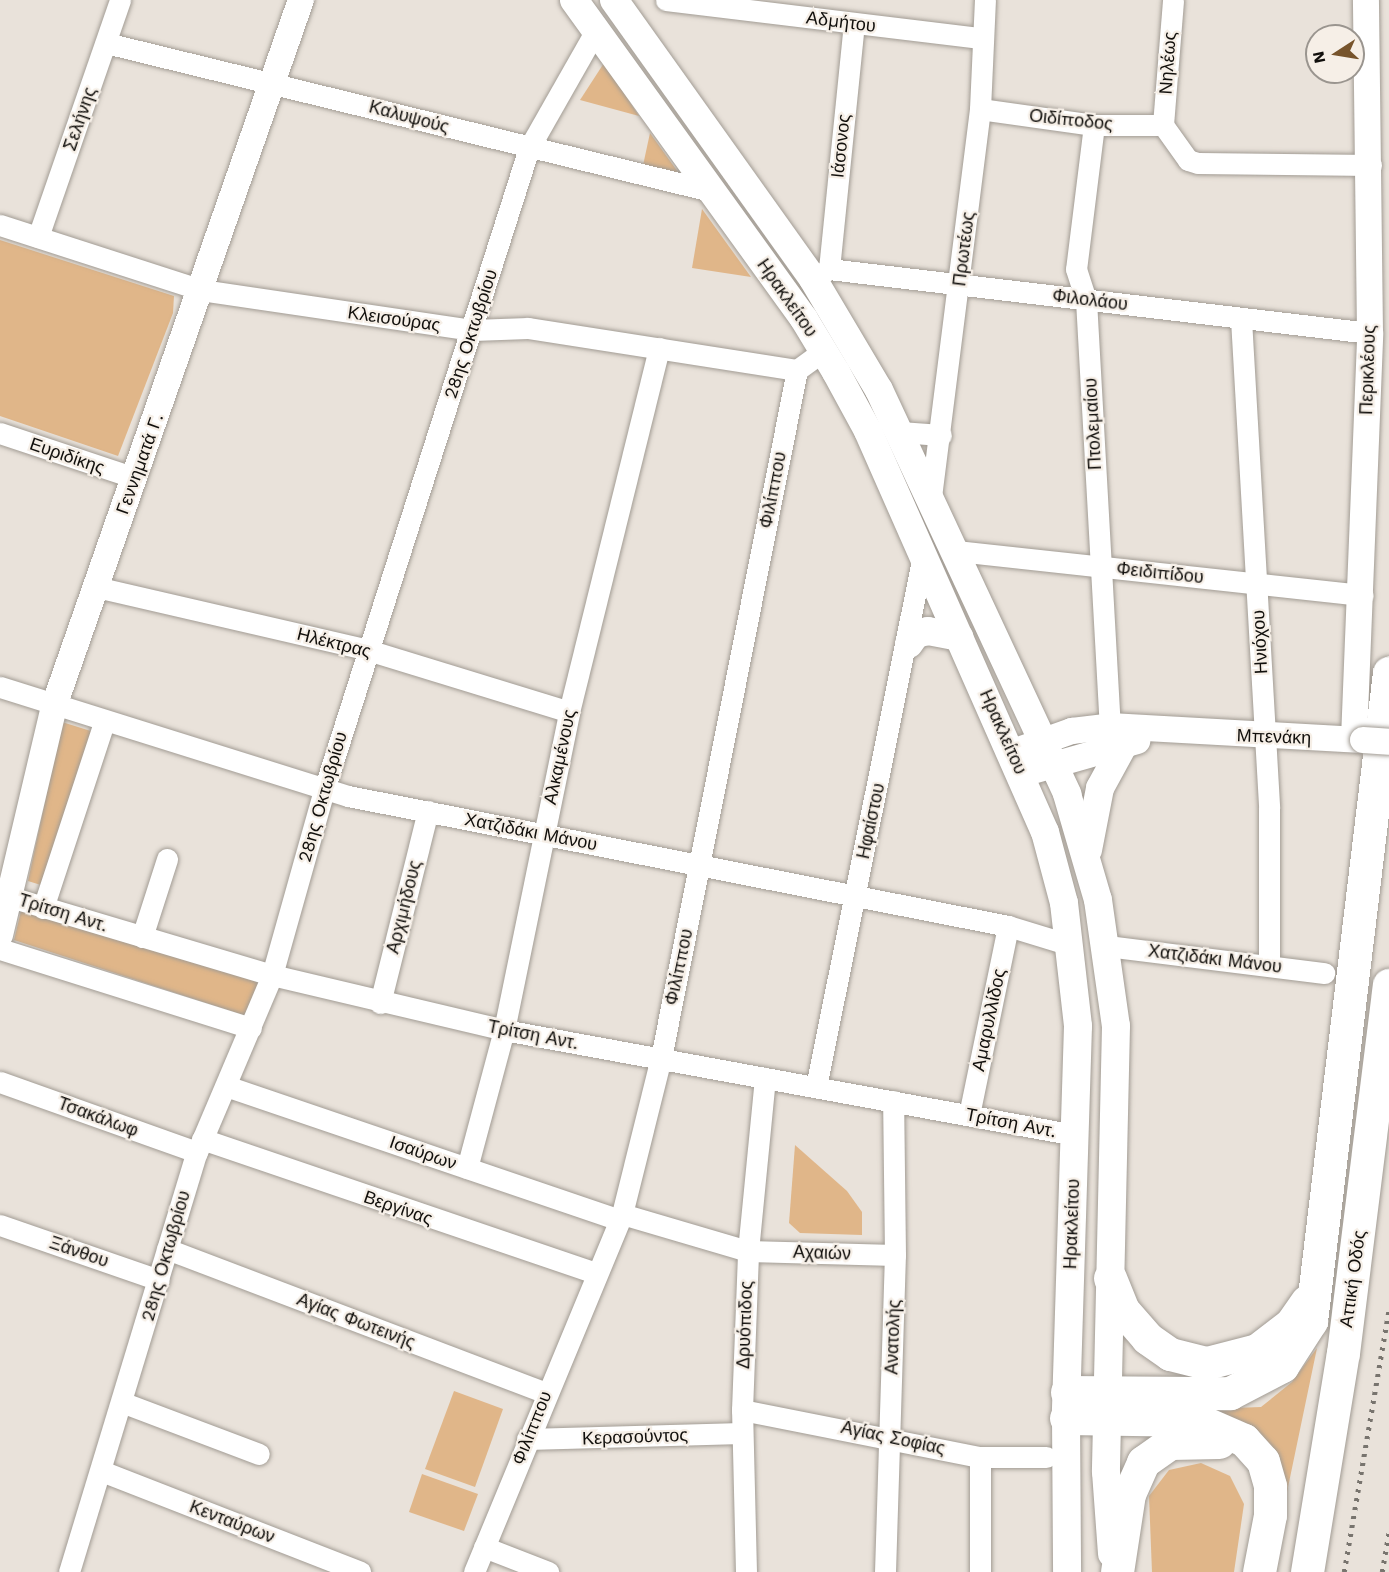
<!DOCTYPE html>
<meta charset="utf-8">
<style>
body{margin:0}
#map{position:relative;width:1389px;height:1572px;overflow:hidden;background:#e9e2da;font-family:"Work Sans",sans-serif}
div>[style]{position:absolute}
.green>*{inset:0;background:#e0b689}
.roads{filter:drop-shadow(0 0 2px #a29c94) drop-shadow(0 0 2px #a29c94)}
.minor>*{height:21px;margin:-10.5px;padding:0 10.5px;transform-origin:10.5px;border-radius:10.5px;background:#fff}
.tertiary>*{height:26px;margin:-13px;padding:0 13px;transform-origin:13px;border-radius:13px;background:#fff}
.secondary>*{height:28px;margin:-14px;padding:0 14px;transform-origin:14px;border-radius:14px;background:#fff}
.motorway>*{height:33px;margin:-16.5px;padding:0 16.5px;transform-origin:16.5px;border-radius:16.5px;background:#fff}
.rail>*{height:4.5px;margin-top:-2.25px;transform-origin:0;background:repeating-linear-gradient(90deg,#78746e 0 3px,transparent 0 9px)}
.bridges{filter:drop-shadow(0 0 2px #a29c94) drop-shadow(0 0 2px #a29c94)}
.tertiary-bridge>*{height:26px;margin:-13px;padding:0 13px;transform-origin:13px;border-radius:13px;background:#fff}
span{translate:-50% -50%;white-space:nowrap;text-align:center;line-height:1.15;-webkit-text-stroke:4.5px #f6efe7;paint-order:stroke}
.street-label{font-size:18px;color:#110f0c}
.north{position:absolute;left:1305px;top:24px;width:60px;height:60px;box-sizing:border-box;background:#f6efe7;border:2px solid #9a958f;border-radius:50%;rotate:258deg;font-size:16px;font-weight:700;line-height:24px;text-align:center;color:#110f0c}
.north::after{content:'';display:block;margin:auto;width:21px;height:27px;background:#77542c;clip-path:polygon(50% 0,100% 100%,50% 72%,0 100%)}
</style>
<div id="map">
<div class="green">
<i style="clip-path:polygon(604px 63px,639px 116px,580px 100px)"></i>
<i style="clip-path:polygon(650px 133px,683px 179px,642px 170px)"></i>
<i style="clip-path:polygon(702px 209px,751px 277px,692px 268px)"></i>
<i style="clip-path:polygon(0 240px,174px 296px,173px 313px,118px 456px,0 416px)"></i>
<i style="clip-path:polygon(62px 722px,94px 732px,44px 886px,28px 881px)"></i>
<i style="clip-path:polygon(21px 911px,259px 982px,246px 1016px,14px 940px)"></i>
<i style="clip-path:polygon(795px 1145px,847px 1191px,862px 1212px,862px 1235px,800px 1233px,789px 1223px)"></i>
<i style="clip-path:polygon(1317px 1348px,1287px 1492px,1284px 1483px,1207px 1409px,1261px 1407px,1292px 1382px)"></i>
<i style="clip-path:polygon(454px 1391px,503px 1409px,475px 1487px,425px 1469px)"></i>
<i style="clip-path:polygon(1201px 1463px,1230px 1476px,1244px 1504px,1234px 1572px,1152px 1572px,1149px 1496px,1169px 1470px)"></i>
<i style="clip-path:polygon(422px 1474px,478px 1494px,464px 1531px,409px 1512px)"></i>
</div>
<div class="roads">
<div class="minor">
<i style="left:666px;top:0;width:317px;rotate:6.9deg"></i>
<i style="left:106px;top:43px;width:623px;rotate:13.75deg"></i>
<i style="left:980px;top:109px;width:115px;rotate:8deg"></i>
<i style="left:1094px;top:125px;width:69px"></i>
<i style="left:1094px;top:125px;width:145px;rotate:97.1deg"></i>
<i style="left:1076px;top:269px;width:33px;rotate:72deg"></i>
<i style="left:1086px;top:300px;width:427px;rotate:86.8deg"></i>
<i style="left:1163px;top:125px;width:43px;rotate:54.5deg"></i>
<i style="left:1188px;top:160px;width:10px;rotate:17deg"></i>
<i style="left:1198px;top:163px;width:173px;rotate:0.7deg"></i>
<i style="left:1163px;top:125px;width:125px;rotate:-85.4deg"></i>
<i style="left:0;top:225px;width:211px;rotate:17.9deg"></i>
<i style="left:201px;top:290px;width:275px;rotate:8.4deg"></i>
<i style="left:473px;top:330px;width:55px;rotate:-2.1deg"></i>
<i style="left:528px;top:328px;width:272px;rotate:8.9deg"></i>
<i style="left:38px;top:237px;width:251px;rotate:-70.9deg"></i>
<i style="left:829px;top:269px;width:246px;rotate:-84.2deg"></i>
<i style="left:813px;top:279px;width:19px;rotate:-32deg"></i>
<i style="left:829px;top:269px;width:545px;rotate:6.75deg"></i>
<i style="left:1241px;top:319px;width:490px;rotate:86.7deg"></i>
<i style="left:1269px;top:808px;width:157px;rotate:90deg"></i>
<i style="left:900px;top:432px;width:41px;rotate:4.2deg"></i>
<i style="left:0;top:433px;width:142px;rotate:18.4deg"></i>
<i style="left:931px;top:497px;width:391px;rotate:-82.8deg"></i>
<i style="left:980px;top:109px;width:109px;rotate:-87.4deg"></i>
<i style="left:957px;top:551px;width:408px;rotate:6.2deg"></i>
<i style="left:96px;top:587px;width:279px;rotate:13deg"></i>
<i style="left:368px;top:650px;width:210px;rotate:17.1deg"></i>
<i style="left:0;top:687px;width:365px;rotate:17.4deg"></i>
<i style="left:348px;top:796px;width:673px;rotate:11.14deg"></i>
<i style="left:1008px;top:926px;width:65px;rotate:17deg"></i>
<i style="left:0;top:894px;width:284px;rotate:16.6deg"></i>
<i style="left:272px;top:975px;width:238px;rotate:13.3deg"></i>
<i style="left:504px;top:1030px;width:581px;rotate:10.42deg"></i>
<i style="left:43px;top:908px;width:195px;rotate:-71.8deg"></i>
<i style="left:142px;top:937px;width:82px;rotate:-72.2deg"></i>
<i style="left:1107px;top:946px;width:219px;rotate:7.1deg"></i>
<i style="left:0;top:949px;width:263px;rotate:17.5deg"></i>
<i style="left:380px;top:1003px;width:198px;rotate:-76deg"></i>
<i style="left:0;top:1082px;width:209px;rotate:19.6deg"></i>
<i style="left:226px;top:1086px;width:415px;rotate:18.8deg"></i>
<i style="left:816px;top:1087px;width:543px;rotate:-78.63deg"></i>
<i style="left:969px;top:1115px;width:193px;rotate:-78.3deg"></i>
<i style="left:202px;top:1139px;width:415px;rotate:18.8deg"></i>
<i style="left:467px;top:1168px;width:143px;rotate:-75deg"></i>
<i style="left:504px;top:1030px;width:325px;rotate:-78.4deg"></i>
<i style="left:569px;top:712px;width:375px;rotate:-76.1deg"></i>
<i style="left:622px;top:1214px;width:131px;rotate:16.4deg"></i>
<i style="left:748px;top:1251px;width:147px;rotate:1.6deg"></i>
<i style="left:0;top:1225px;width:168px;rotate:19.1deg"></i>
<i style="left:167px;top:1249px;width:405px;rotate:20.8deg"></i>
<i style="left:124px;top:1403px;width:144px;rotate:20.7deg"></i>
<i style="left:742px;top:1410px;width:243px;rotate:11.2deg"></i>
<i style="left:980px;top:1457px;width:66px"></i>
<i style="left:527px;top:1439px;width:215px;rotate:-1.6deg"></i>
<i style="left:980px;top:1457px;width:115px;rotate:90deg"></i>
<i style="left:104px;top:1472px;width:275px;rotate:21.3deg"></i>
<i style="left:484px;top:1547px;width:69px;rotate:21.3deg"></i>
<i style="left:69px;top:1572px;width:439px;rotate:-73.1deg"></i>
<i style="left:197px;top:1152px;width:192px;rotate:-67deg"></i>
<i style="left:272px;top:975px;width:192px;rotate:-74.3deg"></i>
<i style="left:324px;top:790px;width:674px;rotate:-72.29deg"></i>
<i style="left:529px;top:148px;width:136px;rotate:-60.4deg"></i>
<i style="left:474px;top:1572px;width:387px;rotate:-67.5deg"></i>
<i style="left:622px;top:1214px;width:161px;rotate:-76deg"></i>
<i style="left:661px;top:1058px;width:701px;rotate:-78.82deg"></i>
<i style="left:797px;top:370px;width:32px;rotate:-36deg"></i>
<i style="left:746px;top:1572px;width:162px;rotate:-91.4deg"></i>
<i style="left:742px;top:1410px;width:159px;rotate:-87.8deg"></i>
<i style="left:748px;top:1251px;width:174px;rotate:-84.4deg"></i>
<i style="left:885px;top:1572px;width:317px;rotate:-88.2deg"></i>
<i style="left:895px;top:1255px;width:154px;rotate:-90.7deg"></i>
</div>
<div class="tertiary">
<i style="left:1354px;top:739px;width:406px;rotate:-87.7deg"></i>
<i style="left:1370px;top:333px;width:333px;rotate:-90.7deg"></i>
<i style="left:1013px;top:752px;width:63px;rotate:-19.6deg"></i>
<i style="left:1072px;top:731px;width:38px;rotate:-7deg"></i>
<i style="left:1110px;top:726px;width:253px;rotate:3.2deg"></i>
<i style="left:1022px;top:774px;width:120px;rotate:-16deg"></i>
<i style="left:0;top:935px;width:235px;rotate:-76.7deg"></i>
<i style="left:54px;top:706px;width:748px;rotate:-70.72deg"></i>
</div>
<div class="secondary">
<i style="left:574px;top:0;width:393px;rotate:54.2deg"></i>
<i style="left:804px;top:319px;width:62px;rotate:58.9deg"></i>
<i style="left:836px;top:372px;width:67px;rotate:61.5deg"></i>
<i style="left:868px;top:431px;width:438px;rotate:66.2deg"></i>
<i style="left:1045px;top:832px;width:73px;rotate:75deg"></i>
<i style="left:1064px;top:903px;width:124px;rotate:83.5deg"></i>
<i style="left:1078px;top:1026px;width:392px;rotate:91.8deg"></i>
<i style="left:1066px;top:1418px;width:154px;rotate:89.6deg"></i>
<i style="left:614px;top:0;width:343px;rotate:54.5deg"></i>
<i style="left:813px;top:279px;width:129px;rotate:59.3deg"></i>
<i style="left:879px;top:390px;width:446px;rotate:65deg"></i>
<i style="left:1067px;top:794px;width:110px;rotate:73.7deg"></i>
<i style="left:1098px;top:900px;width:127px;rotate:81.9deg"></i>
<i style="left:1116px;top:1026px;width:446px;rotate:91.3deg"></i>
<i style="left:1106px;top:1472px;width:82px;rotate:85.8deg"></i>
<i style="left:909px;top:644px;width:12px;rotate:-55deg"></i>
<i style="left:916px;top:634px;width:12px;rotate:-14deg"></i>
<i style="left:928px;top:631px;width:32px;rotate:11deg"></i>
<i style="left:1088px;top:850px;width:63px;rotate:-79deg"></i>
<i style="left:1100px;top:788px;width:48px;rotate:-61.3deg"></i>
</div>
<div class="motorway">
<i style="left:1110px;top:1278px;width:35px;rotate:68deg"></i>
<i style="left:1123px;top:1310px;width:37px;rotate:49deg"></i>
<i style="left:1147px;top:1338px;width:28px;rotate:35deg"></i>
<i style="left:1170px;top:1354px;width:38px;rotate:14deg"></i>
<i style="left:1207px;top:1363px;width:52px;rotate:-14.6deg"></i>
<i style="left:1257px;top:1350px;width:43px;rotate:-37.4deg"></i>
<i style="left:1291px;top:1324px;width:28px;rotate:-55deg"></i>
<i style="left:1067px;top:1392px;width:163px;rotate:0.4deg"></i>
<i style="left:1230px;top:1393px;width:59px;rotate:-27.4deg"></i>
<i style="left:1282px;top:1366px;width:54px;rotate:-57.2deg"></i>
<i style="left:1311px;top:1321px;width:653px;rotate:-83.14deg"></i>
<i style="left:1066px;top:1418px;width:132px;rotate:0.9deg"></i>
<i style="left:1198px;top:1420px;width:50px;rotate:23.5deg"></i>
<i style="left:1244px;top:1440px;width:28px;rotate:48deg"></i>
<i style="left:1263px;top:1461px;width:26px;rotate:74deg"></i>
<i style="left:1270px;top:1486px;width:29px;rotate:90deg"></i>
<i style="left:1270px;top:1515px;width:58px;rotate:100.9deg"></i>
<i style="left:1117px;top:1572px;width:79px;rotate:-81.3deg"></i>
<i style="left:1129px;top:1494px;width:35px;rotate:-66deg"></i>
<i style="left:1143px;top:1462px;width:33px;rotate:-35deg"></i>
<i style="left:1170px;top:1443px;width:49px;rotate:-1.2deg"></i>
<i style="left:1307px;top:1572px;width:222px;rotate:-80.7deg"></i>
<i style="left:1343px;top:1353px;width:371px;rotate:-82.9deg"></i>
</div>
</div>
<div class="rail">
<i style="left:1344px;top:1572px;width:267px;rotate:-80.3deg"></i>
<i style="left:1382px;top:1572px;width:42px;rotate:-80.3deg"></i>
</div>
<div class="bridges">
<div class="tertiary-bridge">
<i style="left:1363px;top:740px;width:26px;rotate:4deg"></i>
</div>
</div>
<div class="street-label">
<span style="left:841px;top:22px;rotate:7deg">Αδμήτου</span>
<span style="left:1168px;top:63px;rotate:-86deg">Νηλέως</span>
<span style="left:409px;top:117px;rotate:15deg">Καλυψούς</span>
<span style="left:80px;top:119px;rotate:-71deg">Σελήνης</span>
<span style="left:1071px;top:120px;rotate:6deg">Οιδίποδος</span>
<span style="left:841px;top:146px;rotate:-84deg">Ιάσονος</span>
<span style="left:964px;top:249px;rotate:-83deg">Πρωτέως</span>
<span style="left:787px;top:298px;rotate:55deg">Ηρακλείτου</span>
<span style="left:1090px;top:300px;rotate:7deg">Φιλολάου</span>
<span style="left:394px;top:319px;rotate:8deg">Κλεισούρας</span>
<span style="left:471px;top:334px;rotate:-72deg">28ης Οκτωβρίου</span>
<span style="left:1368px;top:370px;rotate:-88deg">Περικλέους</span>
<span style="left:1093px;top:424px;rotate:-93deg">Πτολεμαίου</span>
<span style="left:67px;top:456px;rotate:19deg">Ευριδίκης</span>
<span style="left:140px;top:464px;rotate:-70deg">Γεννηματά Γ.</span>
<span style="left:773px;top:490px;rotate:-79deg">Φιλίππου</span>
<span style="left:1160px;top:573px;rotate:6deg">Φειδιπίδου</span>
<span style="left:1260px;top:642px;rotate:-93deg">Ηνιόχου</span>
<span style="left:334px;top:643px;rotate:14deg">Ηλέκτρας</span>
<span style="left:1003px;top:732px;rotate:66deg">Ηρακλείτου</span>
<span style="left:1274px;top:737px;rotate:2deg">Μπενάκη</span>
<span style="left:560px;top:757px;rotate:-78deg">Αλκαμένους</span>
<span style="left:323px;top:797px;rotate:-74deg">28ης Οκτωβρίου</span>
<span style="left:871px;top:821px;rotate:-78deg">Ηφαίστου</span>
<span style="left:531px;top:832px;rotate:11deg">Χατζιδάκι Μάνου</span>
<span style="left:404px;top:907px;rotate:-76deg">Αρχιμήδους</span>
<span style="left:63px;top:913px;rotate:17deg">Τρίτση Αντ.</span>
<span style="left:1215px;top:959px;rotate:7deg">Χατζιδάκι Μάνου</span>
<span style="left:679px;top:967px;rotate:-78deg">Φιλίππου</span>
<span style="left:989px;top:1020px;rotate:-78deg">Αμαρυλλίδος</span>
<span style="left:533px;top:1035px;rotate:11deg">Τρίτση Αντ.</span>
<span style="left:98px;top:1117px;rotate:20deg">Τσακάλωφ</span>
<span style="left:1011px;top:1123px;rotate:11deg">Τρίτση Αντ.</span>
<span style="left:423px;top:1153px;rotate:19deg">Ισαύρων</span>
<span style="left:398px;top:1208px;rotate:19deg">Βεργίνας</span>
<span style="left:1072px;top:1224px;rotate:-88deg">Ηρακλείτου</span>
<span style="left:79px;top:1252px;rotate:19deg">Ξάνθου</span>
<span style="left:822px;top:1253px;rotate:2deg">Αχαιών</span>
<span style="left:166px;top:1256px;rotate:-74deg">28ης Οκτωβρίου</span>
<span style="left:1353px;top:1279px;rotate:-82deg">Αττική Οδός</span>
<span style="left:356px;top:1321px;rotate:21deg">Αγίας Φωτεινής</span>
<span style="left:745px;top:1325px;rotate:-88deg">Δρυόπιδος</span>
<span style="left:893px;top:1337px;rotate:-88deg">Ανατολής</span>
<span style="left:532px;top:1428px;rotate:-68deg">Φιλίππου</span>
<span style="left:635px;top:1437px;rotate:-2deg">Κερασούντος</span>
<span style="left:893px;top:1438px;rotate:12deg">Αγίας Σοφίας</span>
<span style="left:232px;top:1522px;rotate:21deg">Κενταύρων</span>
</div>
<div class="north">N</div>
</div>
